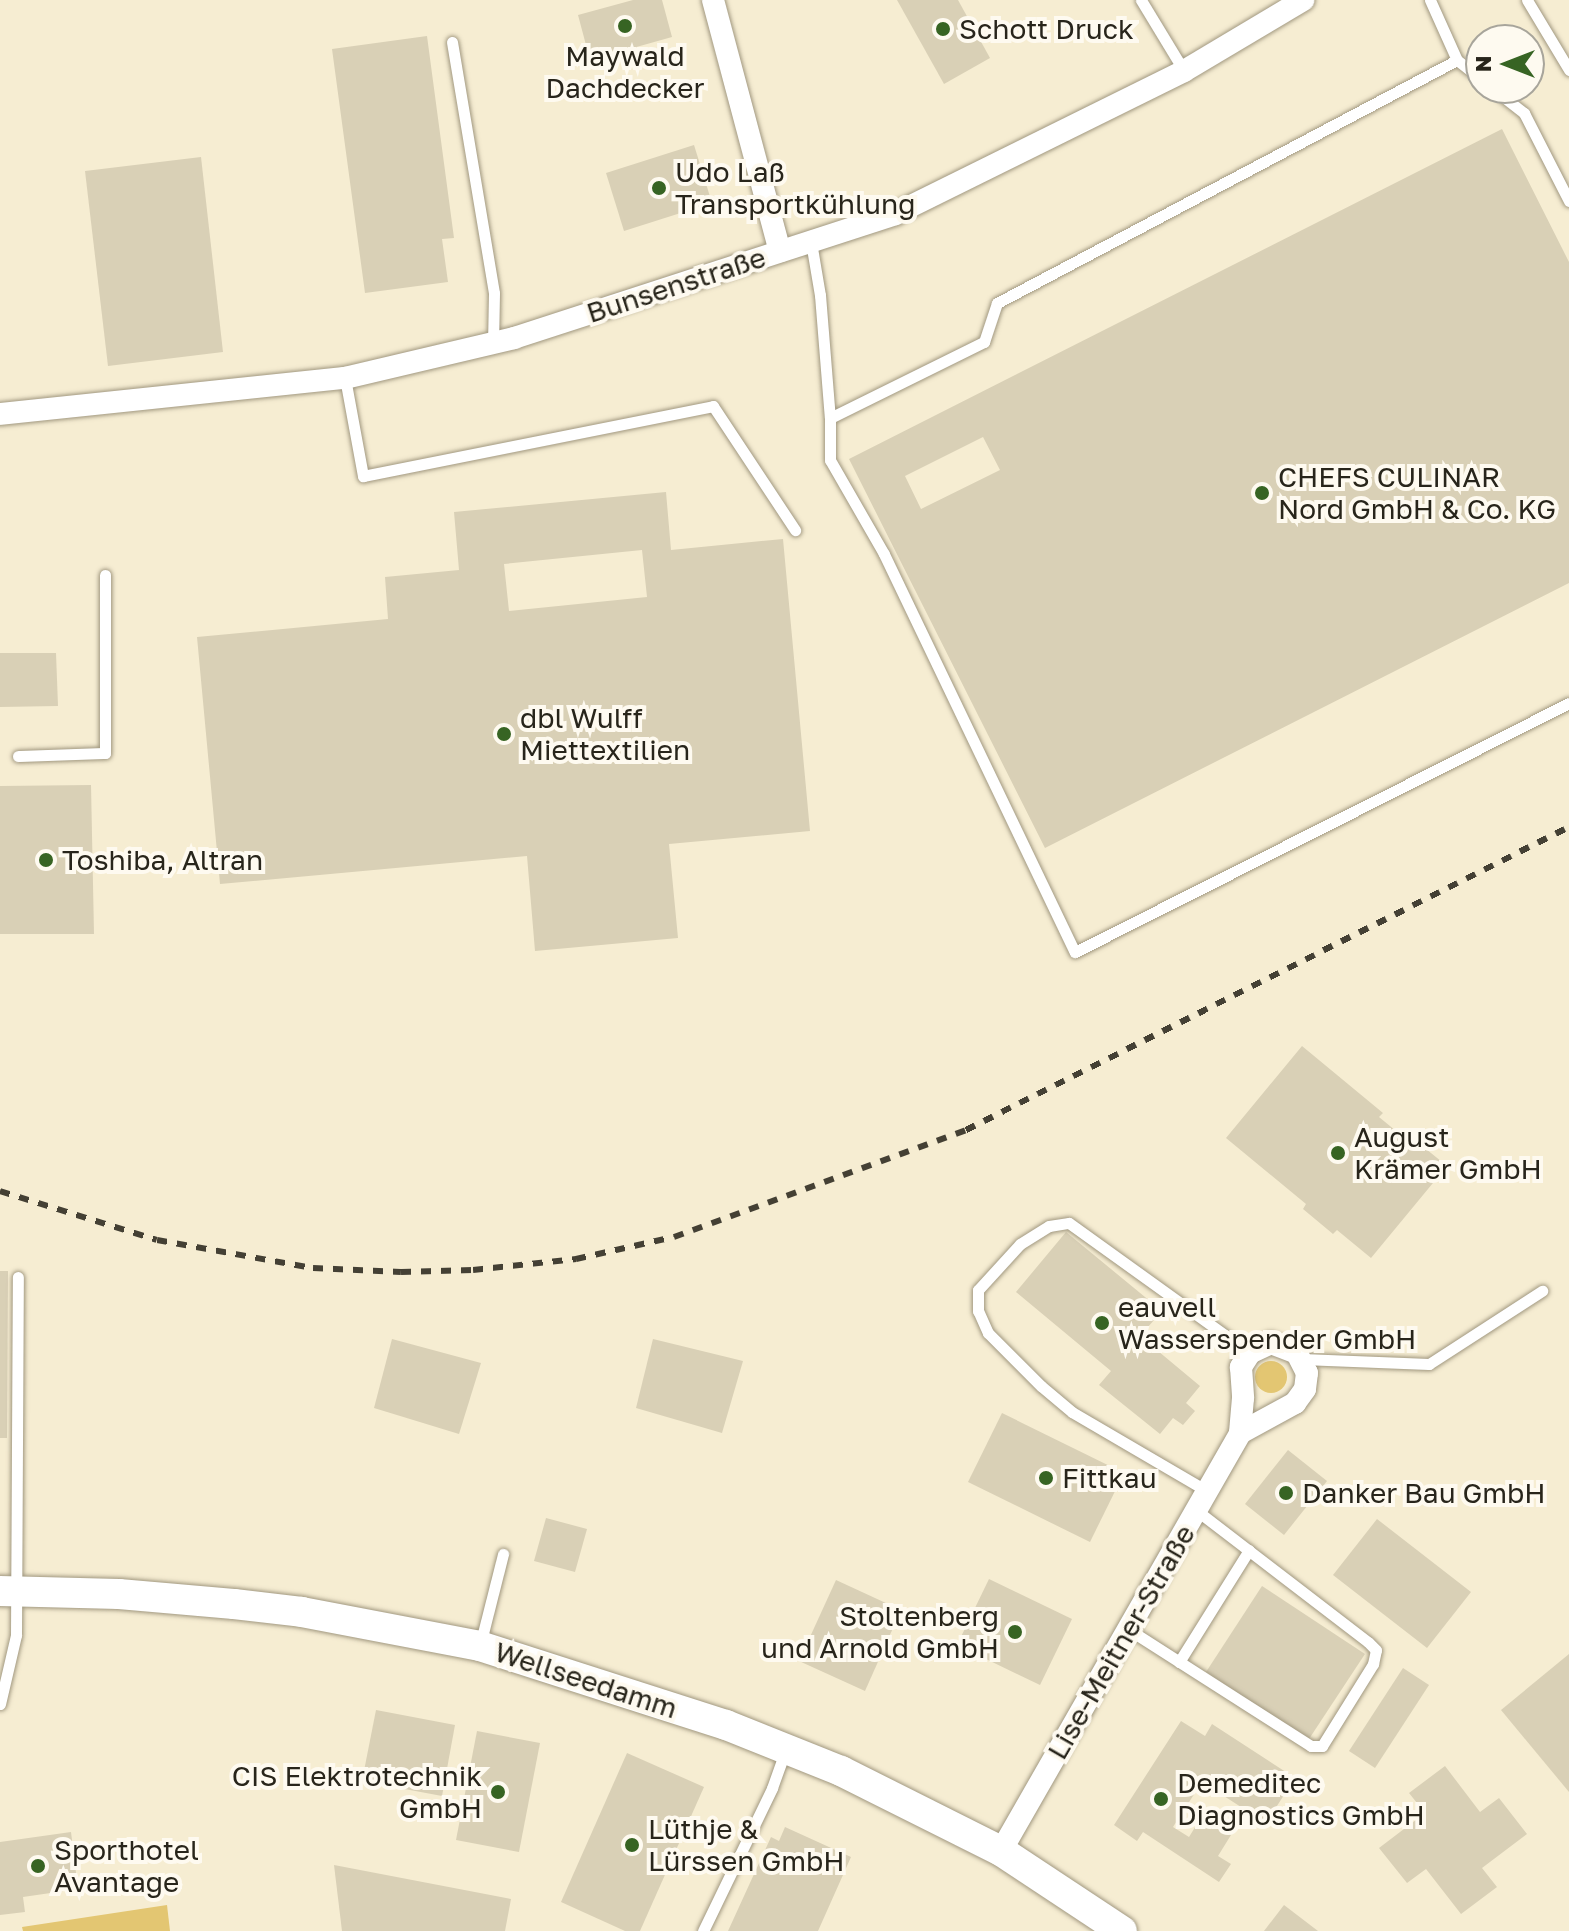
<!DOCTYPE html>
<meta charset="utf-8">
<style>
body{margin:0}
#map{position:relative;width:1569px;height:1931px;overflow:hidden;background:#f6edd2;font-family:"Golos Text",sans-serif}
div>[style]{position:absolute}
.green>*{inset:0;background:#e3c672}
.round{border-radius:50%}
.building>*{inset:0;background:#d9d0b6}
.roads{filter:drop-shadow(0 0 2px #a19880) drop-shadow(0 0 2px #a19880)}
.lane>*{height:11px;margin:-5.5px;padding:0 5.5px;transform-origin:5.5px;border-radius:5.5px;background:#fff}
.street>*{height:22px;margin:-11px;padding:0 11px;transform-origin:11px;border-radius:11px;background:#fff}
.secondary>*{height:30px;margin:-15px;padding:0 15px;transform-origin:15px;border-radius:15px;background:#fff}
.rail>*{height:6px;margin-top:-3px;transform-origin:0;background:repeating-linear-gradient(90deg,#444034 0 10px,transparent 0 20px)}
.dots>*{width:22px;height:22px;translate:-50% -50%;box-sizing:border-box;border:4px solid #fefaf0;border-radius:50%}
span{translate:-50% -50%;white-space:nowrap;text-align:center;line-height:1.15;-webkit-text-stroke:8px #fefaf0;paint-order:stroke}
.poi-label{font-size:28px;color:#28251b}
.left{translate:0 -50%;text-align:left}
.right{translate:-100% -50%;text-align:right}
.street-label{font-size:28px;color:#28251b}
.north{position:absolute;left:1465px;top:24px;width:80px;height:80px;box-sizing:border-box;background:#fefaf0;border:2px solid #a8a59b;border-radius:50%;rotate:270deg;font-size:22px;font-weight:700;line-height:32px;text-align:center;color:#28251b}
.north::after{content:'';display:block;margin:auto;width:28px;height:36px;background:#376423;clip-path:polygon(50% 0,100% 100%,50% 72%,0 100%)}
</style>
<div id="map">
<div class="green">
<i class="round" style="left:1255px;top:1361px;width:32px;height:32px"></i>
<i style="clip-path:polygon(167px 1905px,170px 1931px,23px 1931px,22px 1927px)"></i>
</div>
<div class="building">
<i style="clip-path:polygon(633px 0,662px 0,672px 37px,590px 60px,578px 15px)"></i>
<i style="clip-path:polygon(897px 0,958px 0,990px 58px,944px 84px)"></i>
<i style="clip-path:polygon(427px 36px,454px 238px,442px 239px,448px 282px,365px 293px,332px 49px)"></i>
<i style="clip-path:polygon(evenodd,1502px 129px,1569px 262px,1569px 583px,1045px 848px,849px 459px,1502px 129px,983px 437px,1000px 470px,921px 509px,905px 476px,983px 437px)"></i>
<i style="clip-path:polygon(694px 145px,712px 203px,624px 231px,606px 173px)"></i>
<i style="clip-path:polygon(201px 157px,223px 352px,108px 366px,85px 171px)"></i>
<i style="clip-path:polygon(evenodd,666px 492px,671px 550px,783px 539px,810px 831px,669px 844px,678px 938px,535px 951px,527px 856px,220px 884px,197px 637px,388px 619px,385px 577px,459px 570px,454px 512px,666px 492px,642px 550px,647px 597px,509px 611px,504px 564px,642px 550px)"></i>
<i style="clip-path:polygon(0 653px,56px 653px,58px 706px,0 707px)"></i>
<i style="clip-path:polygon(91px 785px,94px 934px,0 934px,0 786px)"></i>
<i style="clip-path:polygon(1302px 1046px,1383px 1113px,1379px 1117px,1407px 1140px,1410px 1136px,1447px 1166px,1371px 1258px,1337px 1230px,1333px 1234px,1303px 1209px,1306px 1204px,1226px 1138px)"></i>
<i style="clip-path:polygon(1066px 1232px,1162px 1311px,1140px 1336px,1200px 1386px,1186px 1403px,1195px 1411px,1183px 1425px,1173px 1418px,1160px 1434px,1099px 1385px,1111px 1371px,1016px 1292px)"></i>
<i style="clip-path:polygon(0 1271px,8px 1271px,7px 1438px,0 1438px)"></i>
<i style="clip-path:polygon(392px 1339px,481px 1363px,459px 1434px,374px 1408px)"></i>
<i style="clip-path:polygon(653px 1339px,743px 1361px,722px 1433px,636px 1408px)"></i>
<i style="clip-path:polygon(1002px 1413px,1124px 1473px,1090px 1542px,968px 1482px)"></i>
<i style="clip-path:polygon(1288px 1450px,1327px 1481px,1284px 1535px,1245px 1504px)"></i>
<i style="clip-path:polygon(546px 1518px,587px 1529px,575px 1572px,534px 1561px)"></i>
<i style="clip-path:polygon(1377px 1519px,1471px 1592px,1427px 1648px,1333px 1575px)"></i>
<i style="clip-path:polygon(989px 1579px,1072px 1619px,1040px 1685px,957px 1645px)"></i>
<i style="clip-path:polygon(836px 1580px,901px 1610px,865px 1691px,799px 1661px)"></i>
<i style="clip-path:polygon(1262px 1586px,1365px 1654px,1309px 1739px,1206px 1672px)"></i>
<i style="clip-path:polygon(1569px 1654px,1569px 1792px,1501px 1710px)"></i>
<i style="clip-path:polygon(1403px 1668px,1429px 1685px,1375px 1768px,1349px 1751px)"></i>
<i style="clip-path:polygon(376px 1710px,455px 1725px,442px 1796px,362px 1781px)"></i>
<i style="clip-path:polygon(1181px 1721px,1205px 1736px,1212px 1724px,1295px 1778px,1266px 1823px,1202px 1782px,1173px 1827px,1189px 1837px,1202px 1816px,1231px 1835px,1218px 1856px,1231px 1864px,1219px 1882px,1143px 1832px,1137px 1841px,1114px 1825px)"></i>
<i style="clip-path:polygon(477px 1731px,540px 1743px,519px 1852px,456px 1840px)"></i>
<i style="clip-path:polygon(627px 1753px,704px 1787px,640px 1931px,625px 1931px,561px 1902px)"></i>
<i style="clip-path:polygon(1445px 1766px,1480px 1812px,1499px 1798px,1527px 1834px,1482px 1868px,1497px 1887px,1461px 1914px,1426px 1869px,1407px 1883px,1379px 1848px,1425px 1813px,1409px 1793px)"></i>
<i style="clip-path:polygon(785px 1827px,851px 1857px,818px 1931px,728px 1931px,771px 1837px,779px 1841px)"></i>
<i style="clip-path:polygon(71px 1832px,78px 1889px,23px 1897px,25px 1912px,0 1915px,0 1842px)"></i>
<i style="clip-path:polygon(334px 1865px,511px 1899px,505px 1931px,342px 1931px)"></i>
<i style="clip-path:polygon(1284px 1905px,1318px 1931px,1264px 1931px)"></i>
</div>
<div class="roads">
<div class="lane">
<i style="left:1141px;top:0;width:83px;rotate:58.8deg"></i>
<i style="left:1430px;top:0;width:66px;rotate:65.8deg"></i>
<i style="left:1457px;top:60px;width:31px;rotate:38deg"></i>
<i style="left:1527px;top:0;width:82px;rotate:59deg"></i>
<i style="left:452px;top:42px;width:254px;rotate:80.5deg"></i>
<i style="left:494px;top:293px;width:50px;rotate:91.1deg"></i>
<i style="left:1492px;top:88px;width:41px;rotate:38deg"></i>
<i style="left:1524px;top:113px;width:99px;rotate:62.9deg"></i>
<i style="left:811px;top:242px;width:54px;rotate:80.4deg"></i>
<i style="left:820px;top:295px;width:123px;rotate:85.4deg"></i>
<i style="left:830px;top:418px;width:172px;rotate:-26.3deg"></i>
<i style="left:984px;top:342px;width:41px;rotate:-71.6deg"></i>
<i style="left:997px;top:303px;width:520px;rotate:-27.85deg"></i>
<i style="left:345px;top:378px;width:100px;rotate:79.6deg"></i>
<i style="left:363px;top:476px;width:357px;rotate:-11.3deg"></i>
<i style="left:713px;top:406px;width:149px;rotate:56.5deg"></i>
<i style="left:830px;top:418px;width:42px;rotate:90deg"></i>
<i style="left:830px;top:460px;width:108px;rotate:60.1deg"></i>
<i style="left:884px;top:554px;width:441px;rotate:64.4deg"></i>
<i style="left:1075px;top:952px;width:553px;rotate:-26.75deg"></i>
<i style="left:18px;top:756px;width:87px;rotate:-2deg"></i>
<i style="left:105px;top:753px;width:178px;rotate:-90deg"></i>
<i style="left:1302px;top:1359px;width:127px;rotate:2.3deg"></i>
<i style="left:1429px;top:1364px;width:135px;rotate:-32.9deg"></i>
<i style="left:1207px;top:1491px;width:156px;rotate:-149.7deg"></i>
<i style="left:1072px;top:1412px;width:40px;rotate:-140deg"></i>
<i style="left:1041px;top:1386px;width:75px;rotate:-135deg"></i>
<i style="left:988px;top:1333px;width:24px;rotate:-114deg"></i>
<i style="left:978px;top:1311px;width:21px;rotate:-90deg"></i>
<i style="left:978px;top:1290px;width:62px;rotate:-47.6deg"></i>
<i style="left:1020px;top:1244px;width:34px;rotate:-32deg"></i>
<i style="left:1049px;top:1226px;width:20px;rotate:-9deg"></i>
<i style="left:1069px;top:1223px;width:223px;rotate:35.7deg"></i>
<i style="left:1128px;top:1629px;width:217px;rotate:32.6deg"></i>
<i style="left:1311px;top:1746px;width:11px"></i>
<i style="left:1322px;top:1746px;width:97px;rotate:-58.1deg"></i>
<i style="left:1373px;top:1664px;width:14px;rotate:-78deg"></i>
<i style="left:1376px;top:1650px;width:11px;rotate:-135deg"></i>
<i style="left:1368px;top:1642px;width:217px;rotate:-142.5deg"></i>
<i style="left:480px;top:1645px;width:94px;rotate:-75.8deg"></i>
<i style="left:1179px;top:1662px;width:132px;rotate:-58deg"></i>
<i style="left:0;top:1704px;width:71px;rotate:-76.9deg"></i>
<i style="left:16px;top:1635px;width:358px;rotate:-89.7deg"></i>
<i style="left:703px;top:1931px;width:159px;rotate:-64.2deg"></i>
<i style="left:772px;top:1788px;width:41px;rotate:-70.3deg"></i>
</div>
<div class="street">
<i style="left:713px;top:0;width:260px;rotate:75.1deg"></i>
<i style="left:0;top:414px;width:347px;rotate:-6deg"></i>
<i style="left:345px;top:378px;width:174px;rotate:-13.3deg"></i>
<i style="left:514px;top:338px;width:401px;rotate:-18deg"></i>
<i style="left:895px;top:214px;width:322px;rotate:-26.3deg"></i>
<i style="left:1184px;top:71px;width:139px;rotate:-30.8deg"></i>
<i style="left:1001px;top:1851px;width:482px;rotate:-60.2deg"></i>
<i style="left:1240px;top:1433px;width:63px;rotate:-28.6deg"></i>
<i style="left:1295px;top:1403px;width:17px;rotate:-54deg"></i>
<i style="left:1305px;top:1389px;width:16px;rotate:-83deg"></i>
<i style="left:1307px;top:1373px;width:22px;rotate:-117deg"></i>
<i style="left:1297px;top:1353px;width:28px;rotate:-159deg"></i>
<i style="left:1271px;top:1343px;width:23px;rotate:155deg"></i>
<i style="left:1250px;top:1353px;width:17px;rotate:123deg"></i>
<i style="left:1241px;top:1367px;width:31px;rotate:86deg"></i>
<i style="left:1243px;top:1398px;width:35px;rotate:95deg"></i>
</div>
<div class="secondary">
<i style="left:0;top:1591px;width:119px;rotate:1.4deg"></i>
<i style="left:119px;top:1594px;width:115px;rotate:5deg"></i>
<i style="left:234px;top:1604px;width:68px;rotate:6.7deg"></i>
<i style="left:302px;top:1612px;width:181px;rotate:10.8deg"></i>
<i style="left:480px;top:1646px;width:258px;rotate:17.8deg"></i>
<i style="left:726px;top:1725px;width:124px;rotate:21.8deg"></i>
<i style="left:841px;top:1771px;width:179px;rotate:26.6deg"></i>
<i style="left:1001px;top:1851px;width:145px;rotate:33.5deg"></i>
</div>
</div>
<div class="rail">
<i style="left:0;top:1191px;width:164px;rotate:17.3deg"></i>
<i style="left:157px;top:1240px;width:158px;rotate:10.2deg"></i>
<i style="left:313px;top:1268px;width:88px;rotate:2.6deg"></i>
<i style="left:401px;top:1272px;width:72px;rotate:-1.6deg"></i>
<i style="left:473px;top:1270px;width:104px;rotate:-6.1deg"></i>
<i style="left:576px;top:1259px;width:100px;rotate:-12.7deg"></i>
<i style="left:674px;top:1237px;width:311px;rotate:-20.1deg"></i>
<i style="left:966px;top:1130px;width:675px;rotate:-26.68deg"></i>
</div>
<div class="dots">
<i style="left:625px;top:26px;background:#376423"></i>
<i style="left:943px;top:29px;background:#376423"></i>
<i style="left:659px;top:188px;background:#376423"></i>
<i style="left:1262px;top:493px;background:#376423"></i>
<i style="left:504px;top:734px;background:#376423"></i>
<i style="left:46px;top:860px;background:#376423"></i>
<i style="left:1338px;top:1153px;background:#376423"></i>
<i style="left:1102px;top:1323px;background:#376423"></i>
<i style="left:1046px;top:1478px;background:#376423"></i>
<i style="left:1286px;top:1493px;background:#376423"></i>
<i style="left:1015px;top:1632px;background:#376423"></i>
<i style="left:498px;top:1792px;background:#376423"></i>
<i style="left:1161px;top:1799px;background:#376423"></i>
<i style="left:632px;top:1845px;background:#376423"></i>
<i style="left:38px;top:1866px;background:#376423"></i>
</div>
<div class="poi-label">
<span class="left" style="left:959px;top:29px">Schott Druck</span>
<span style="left:625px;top:72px">Maywald<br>Dachdecker</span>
<span class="left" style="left:675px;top:188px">Udo Laß<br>Transportkühlung</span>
<span class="left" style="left:1278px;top:493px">CHEFS CULINAR<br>Nord GmbH &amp; Co. KG</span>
<span class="left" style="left:520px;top:734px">dbl Wulff<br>Miettextilien</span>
<span class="left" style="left:62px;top:860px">Toshiba, Altran</span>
<span class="left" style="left:1354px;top:1153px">August<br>Krämer GmbH</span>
<span class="left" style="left:1118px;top:1323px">eauvell<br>Wasserspender GmbH</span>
<span class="left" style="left:1062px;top:1478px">Fittkau</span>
<span class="left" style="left:1302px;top:1493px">Danker Bau GmbH</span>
<span class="right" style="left:999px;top:1632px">Stoltenberg<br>und Arnold GmbH</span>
<span class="right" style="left:482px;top:1792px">CIS Elektrotechnik<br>GmbH</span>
<span class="left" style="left:1177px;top:1799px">Demeditec<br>Diagnostics GmbH</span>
<span class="left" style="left:648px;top:1845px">Lüthje &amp;<br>Lürssen GmbH</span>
<span class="left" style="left:54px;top:1866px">Sporthotel<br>Avantage</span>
</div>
<div class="street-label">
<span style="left:676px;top:285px;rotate:-18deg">Bunsenstraße</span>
<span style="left:1121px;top:1642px;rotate:-60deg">Lise-Meitner-Straße</span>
<span style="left:586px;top:1680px;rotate:18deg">Wellseedamm</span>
</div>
<div class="north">N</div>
</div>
